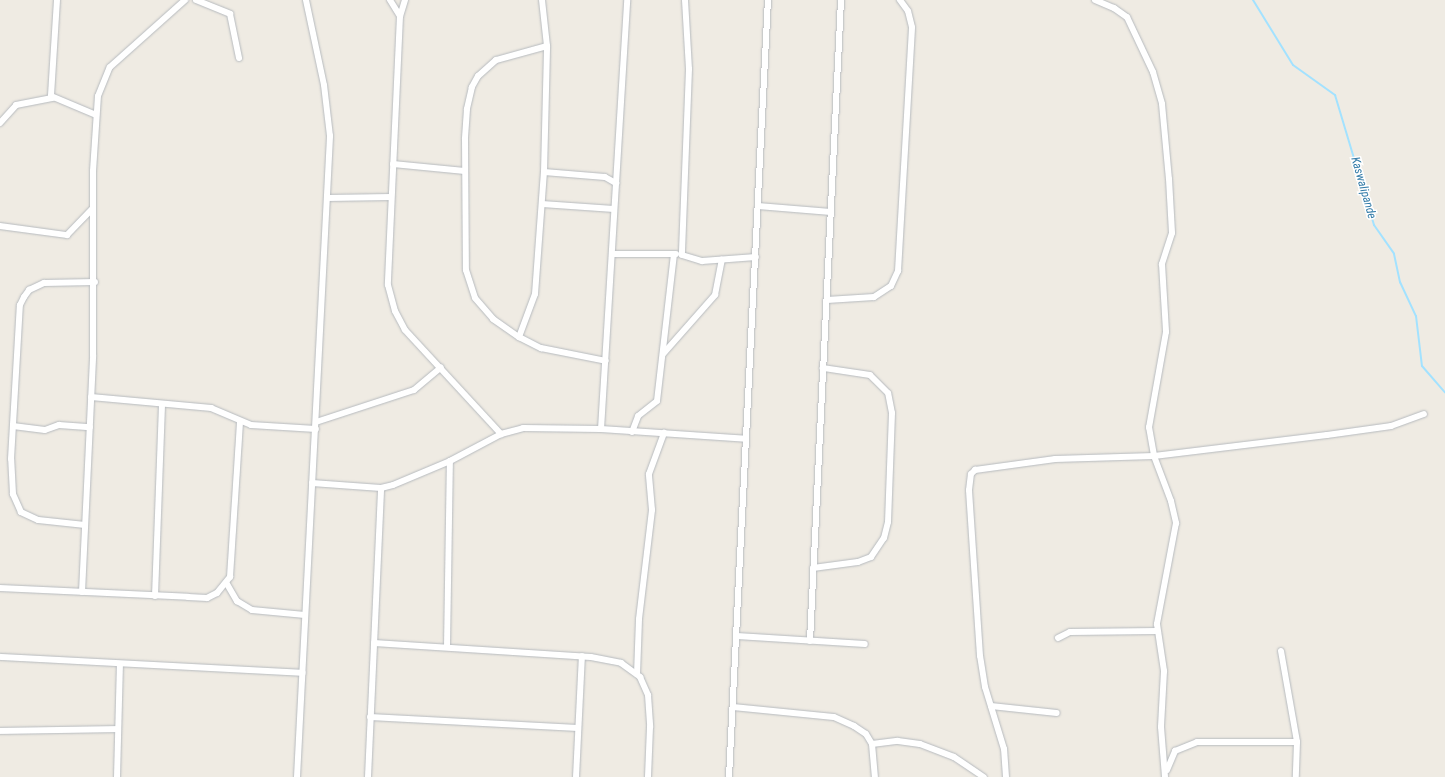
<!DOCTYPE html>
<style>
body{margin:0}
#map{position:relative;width:1445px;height:777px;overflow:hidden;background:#efebe3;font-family:"Roboto Condensed",sans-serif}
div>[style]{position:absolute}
.stream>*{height:2px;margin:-1px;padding:0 1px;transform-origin:1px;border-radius:1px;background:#a3e2ff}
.roads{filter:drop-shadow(0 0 1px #b6babe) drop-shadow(0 0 1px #b6babe)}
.minor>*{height:6px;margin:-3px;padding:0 3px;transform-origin:3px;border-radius:3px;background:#fff}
span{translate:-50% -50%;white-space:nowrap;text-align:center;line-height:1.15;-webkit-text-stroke:3px #fff;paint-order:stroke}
.water-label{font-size:12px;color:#327ba8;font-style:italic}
</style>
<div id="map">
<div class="stream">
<i style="left:1253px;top:0;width:76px;rotate:58.4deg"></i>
<i style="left:1293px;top:65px;width:52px;rotate:35.5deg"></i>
<i style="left:1335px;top:95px;width:136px;rotate:73.3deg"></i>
<i style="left:1374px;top:225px;width:35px;rotate:55deg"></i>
<i style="left:1394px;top:254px;width:29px;rotate:78deg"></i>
<i style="left:1400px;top:282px;width:38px;rotate:65deg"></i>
<i style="left:1416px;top:316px;width:50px;rotate:83.2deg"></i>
<i style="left:1422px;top:366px;width:35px;rotate:49deg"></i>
</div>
<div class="roads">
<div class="minor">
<i style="left:57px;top:0;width:96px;rotate:93.6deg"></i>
<i style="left:51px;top:96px;width:49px;rotate:22.9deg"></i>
<i style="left:196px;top:0;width:37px;rotate:22deg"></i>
<i style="left:230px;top:14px;width:45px;rotate:78.4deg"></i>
<i style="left:390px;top:0;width:19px;rotate:58deg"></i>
<i style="left:405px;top:0;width:17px;rotate:107deg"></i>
<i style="left:400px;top:16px;width:269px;rotate:92.6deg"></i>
<i style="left:388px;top:285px;width:27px;rotate:75deg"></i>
<i style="left:395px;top:311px;width:21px;rotate:62deg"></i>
<i style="left:405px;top:330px;width:142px;rotate:47.3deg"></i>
<i style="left:685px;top:0;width:69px;rotate:86.7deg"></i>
<i style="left:689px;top:69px;width:186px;rotate:92.2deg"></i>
<i style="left:682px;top:255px;width:21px;rotate:17deg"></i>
<i style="left:702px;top:261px;width:54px;rotate:-4.2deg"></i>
<i style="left:1095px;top:0;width:21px;rotate:23deg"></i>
<i style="left:1114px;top:8px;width:16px;rotate:35deg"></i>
<i style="left:1127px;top:17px;width:61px;rotate:64.7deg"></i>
<i style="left:1153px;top:72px;width:33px;rotate:74deg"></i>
<i style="left:1162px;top:104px;width:75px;rotate:84.7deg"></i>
<i style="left:1169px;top:179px;width:54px;rotate:86.8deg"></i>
<i style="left:1172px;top:233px;width:33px;rotate:108deg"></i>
<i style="left:1162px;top:264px;width:68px;rotate:86.6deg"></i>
<i style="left:1166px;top:332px;width:97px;rotate:100.1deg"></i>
<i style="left:1149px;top:427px;width:29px;rotate:80deg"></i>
<i style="left:1154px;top:456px;width:48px;rotate:69.3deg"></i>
<i style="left:1171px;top:501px;width:23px;rotate:77deg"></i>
<i style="left:1176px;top:523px;width:103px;rotate:100.7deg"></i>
<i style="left:1157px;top:624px;width:48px;rotate:81.5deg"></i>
<i style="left:1164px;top:671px;width:56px;rotate:93.1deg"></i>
<i style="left:1161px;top:727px;width:50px;rotate:85.4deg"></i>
<i style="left:547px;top:46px;width:53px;rotate:164.6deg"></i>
<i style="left:496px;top:60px;width:24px;rotate:138deg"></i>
<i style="left:478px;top:76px;width:13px;rotate:119deg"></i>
<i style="left:472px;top:87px;width:23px;rotate:103deg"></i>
<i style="left:467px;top:109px;width:30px;rotate:94deg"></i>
<i style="left:465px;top:139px;width:131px;rotate:89.6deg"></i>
<i style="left:466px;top:270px;width:29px;rotate:72deg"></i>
<i style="left:475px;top:298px;width:28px;rotate:49deg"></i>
<i style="left:493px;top:319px;width:32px;rotate:35deg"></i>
<i style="left:519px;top:337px;width:25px;rotate:27deg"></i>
<i style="left:541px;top:348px;width:66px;rotate:11.3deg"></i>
<i style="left:0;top:123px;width:24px;rotate:-48deg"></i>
<i style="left:16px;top:105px;width:38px;rotate:-11deg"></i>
<i style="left:393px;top:164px;width:72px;rotate:5.6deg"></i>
<i style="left:544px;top:172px;width:61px;rotate:4.7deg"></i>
<i style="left:605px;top:177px;width:13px;rotate:29deg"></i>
<i style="left:327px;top:198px;width:64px;rotate:-0.9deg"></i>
<i style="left:542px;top:204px;width:72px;rotate:4deg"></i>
<i style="left:758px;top:206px;width:73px;rotate:4.7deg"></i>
<i style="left:0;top:226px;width:68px;rotate:7.7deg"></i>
<i style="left:67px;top:235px;width:37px;rotate:-46deg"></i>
<i style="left:612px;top:254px;width:64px"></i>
<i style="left:827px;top:300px;width:47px;rotate:-3.7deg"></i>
<i style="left:874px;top:297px;width:20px;rotate:-33deg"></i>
<i style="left:891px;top:286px;width:17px;rotate:-65deg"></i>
<i style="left:898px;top:271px;width:244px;rotate:-86.7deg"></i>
<i style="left:912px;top:27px;width:16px;rotate:-104deg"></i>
<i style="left:908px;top:11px;width:14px;rotate:-126deg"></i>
<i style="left:519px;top:337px;width:46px;rotate:-69.6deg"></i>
<i style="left:535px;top:294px;width:122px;rotate:-85.8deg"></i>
<i style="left:544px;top:172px;width:126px;rotate:-88.6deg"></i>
<i style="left:547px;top:46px;width:46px;rotate:-96.2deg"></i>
<i style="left:663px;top:354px;width:79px;rotate:-48.6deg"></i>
<i style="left:715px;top:295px;width:36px;rotate:-79deg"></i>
<i style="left:91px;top:397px;width:121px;rotate:5.2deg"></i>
<i style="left:211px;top:408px;width:43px;rotate:23deg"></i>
<i style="left:251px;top:425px;width:65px;rotate:3.5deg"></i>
<i style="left:316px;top:422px;width:103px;rotate:-18.1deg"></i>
<i style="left:414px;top:390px;width:35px;rotate:-40deg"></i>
<i style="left:13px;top:426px;width:32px;rotate:7deg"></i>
<i style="left:45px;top:430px;width:15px;rotate:-20deg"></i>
<i style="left:59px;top:425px;width:31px;rotate:4deg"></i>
<i style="left:601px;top:429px;width:430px;rotate:-86.5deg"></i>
<i style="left:632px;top:432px;width:17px;rotate:-69deg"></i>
<i style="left:638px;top:416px;width:24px;rotate:-38deg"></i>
<i style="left:657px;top:401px;width:148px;rotate:-83.4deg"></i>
<i style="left:312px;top:483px;width:69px;rotate:4.1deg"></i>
<i style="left:381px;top:488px;width:12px;rotate:-14deg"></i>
<i style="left:393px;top:485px;width:62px;rotate:-22.8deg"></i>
<i style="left:450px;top:461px;width:58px;rotate:-27.9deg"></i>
<i style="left:501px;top:434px;width:23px;rotate:-15deg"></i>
<i style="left:523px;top:428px;width:78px;rotate:0.7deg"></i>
<i style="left:601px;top:429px;width:145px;rotate:3.9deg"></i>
<i style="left:85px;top:525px;width:47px;rotate:-173.9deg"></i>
<i style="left:38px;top:520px;width:19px;rotate:-155deg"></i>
<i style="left:21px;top:512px;width:20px;rotate:-114deg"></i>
<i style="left:13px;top:494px;width:35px;rotate:-93deg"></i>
<i style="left:11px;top:459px;width:154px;rotate:-86.7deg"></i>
<i style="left:20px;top:305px;width:9px;rotate:-63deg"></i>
<i style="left:24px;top:297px;width:9px;rotate:-54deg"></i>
<i style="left:29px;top:290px;width:17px;rotate:-25deg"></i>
<i style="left:44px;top:283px;width:51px;rotate:-1.1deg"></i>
<i style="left:813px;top:568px;width:45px;rotate:-7.6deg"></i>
<i style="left:858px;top:562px;width:14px;rotate:-21deg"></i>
<i style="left:871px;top:557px;width:23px;rotate:-56deg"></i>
<i style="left:884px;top:538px;width:16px;rotate:-76deg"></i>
<i style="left:888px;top:522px;width:109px;rotate:-87.9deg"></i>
<i style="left:892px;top:413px;width:20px;rotate:-101deg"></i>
<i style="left:888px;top:393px;width:25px;rotate:-135deg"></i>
<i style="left:870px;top:375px;width:48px;rotate:-171.5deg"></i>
<i style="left:227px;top:584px;width:20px;rotate:60deg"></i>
<i style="left:237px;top:601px;width:17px;rotate:31deg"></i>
<i style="left:252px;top:610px;width:53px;rotate:5.4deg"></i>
<i style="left:0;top:588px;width:188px;rotate:2.7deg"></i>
<i style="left:188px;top:597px;width:19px;rotate:3deg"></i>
<i style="left:207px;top:598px;width:11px;rotate:-27deg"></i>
<i style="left:217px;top:593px;width:21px;rotate:-51deg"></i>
<i style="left:230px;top:577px;width:156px;rotate:-86.3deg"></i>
<i style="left:82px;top:592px;width:237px;rotate:-87.3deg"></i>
<i style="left:93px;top:355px;width:184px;rotate:-90deg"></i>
<i style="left:93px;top:171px;width:75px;rotate:-86.2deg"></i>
<i style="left:98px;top:96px;width:31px;rotate:-68deg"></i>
<i style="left:110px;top:67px;width:101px;rotate:-41.8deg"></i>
<i style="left:155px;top:596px;width:192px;rotate:-87.9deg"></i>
<i style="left:737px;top:636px;width:128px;rotate:3.6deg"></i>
<i style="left:1058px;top:638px;width:13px;rotate:-27deg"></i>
<i style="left:1070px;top:632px;width:87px;rotate:-0.7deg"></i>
<i style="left:810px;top:641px;width:642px;rotate:-87.23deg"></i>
<i style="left:374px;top:643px;width:217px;rotate:3.7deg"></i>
<i style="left:591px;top:657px;width:31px;rotate:11deg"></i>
<i style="left:621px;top:663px;width:24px;rotate:36deg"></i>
<i style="left:640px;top:677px;width:20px;rotate:66deg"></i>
<i style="left:648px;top:695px;width:32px;rotate:86deg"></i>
<i style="left:650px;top:727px;width:50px;rotate:92.3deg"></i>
<i style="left:447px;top:646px;width:185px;rotate:-89.1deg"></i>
<i style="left:1281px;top:651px;width:92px;rotate:80deg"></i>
<i style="left:1297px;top:742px;width:35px;rotate:92deg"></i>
<i style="left:0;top:657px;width:303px;rotate:3deg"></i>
<i style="left:637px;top:674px;width:55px;rotate:-87.9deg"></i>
<i style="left:639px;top:619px;width:110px;rotate:-83.2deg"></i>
<i style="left:652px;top:510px;width:36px;rotate:-95deg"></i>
<i style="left:649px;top:474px;width:44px;rotate:-69.9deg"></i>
<i style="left:991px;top:706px;width:66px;rotate:6.1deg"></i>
<i style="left:733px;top:707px;width:101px;rotate:5.7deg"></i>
<i style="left:834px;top:717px;width:22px;rotate:24deg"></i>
<i style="left:854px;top:726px;width:14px;rotate:34deg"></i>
<i style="left:866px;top:734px;width:12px;rotate:59deg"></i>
<i style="left:872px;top:744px;width:33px;rotate:85deg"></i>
<i style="left:370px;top:717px;width:208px;rotate:3deg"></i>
<i style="left:0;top:731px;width:118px;rotate:-1deg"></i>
<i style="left:872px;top:744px;width:26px;rotate:-7deg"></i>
<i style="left:898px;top:741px;width:22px;rotate:8deg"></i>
<i style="left:920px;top:744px;width:36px;rotate:21deg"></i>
<i style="left:954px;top:757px;width:36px;rotate:34deg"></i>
<i style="left:1167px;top:770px;width:21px;rotate:-67deg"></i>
<i style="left:1175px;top:751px;width:24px;rotate:-22deg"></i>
<i style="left:1197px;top:742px;width:100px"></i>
<i style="left:117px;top:777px;width:113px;rotate:-88.5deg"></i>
<i style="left:297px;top:777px;width:642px;rotate:-87.05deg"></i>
<i style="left:330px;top:136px;width:51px;rotate:-96.7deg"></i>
<i style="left:324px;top:85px;width:87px;rotate:-102deg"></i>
<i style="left:368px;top:777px;width:289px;rotate:-87.4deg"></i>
<i style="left:576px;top:777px;width:121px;rotate:-87.2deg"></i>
<i style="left:729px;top:777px;width:778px;rotate:-87.13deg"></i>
<i style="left:1006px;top:777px;width:28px;rotate:-94deg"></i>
<i style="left:1004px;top:749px;width:65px;rotate:-107deg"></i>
<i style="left:985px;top:687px;width:31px;rotate:-99deg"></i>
<i style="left:980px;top:656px;width:166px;rotate:-93.8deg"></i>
<i style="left:969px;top:490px;width:16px;rotate:-83deg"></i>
<i style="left:971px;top:474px;width:6px;rotate:-45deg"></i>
<i style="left:975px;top:470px;width:81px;rotate:-7.8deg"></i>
<i style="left:1055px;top:459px;width:99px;rotate:-1.7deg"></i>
<i style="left:1154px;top:456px;width:174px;rotate:-6.9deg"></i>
<i style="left:1327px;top:435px;width:65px;rotate:-8deg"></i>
<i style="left:1391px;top:426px;width:35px;rotate:-20deg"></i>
</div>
</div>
<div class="water-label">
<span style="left:1363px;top:188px;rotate:74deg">Kaswalipande</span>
</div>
</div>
